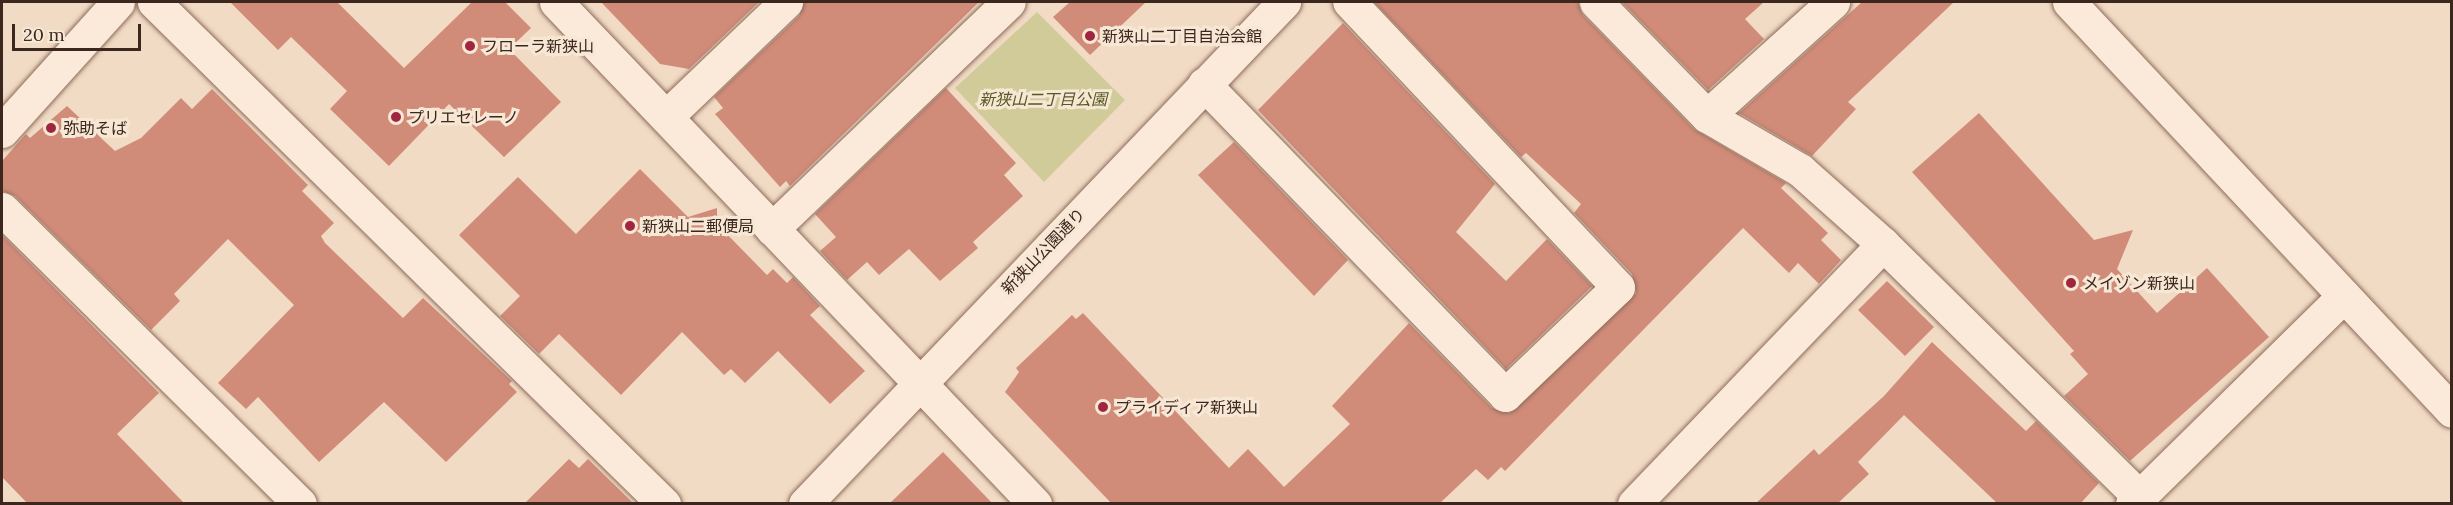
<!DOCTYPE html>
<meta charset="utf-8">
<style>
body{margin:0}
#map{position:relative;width:2453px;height:505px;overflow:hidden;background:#f1dbc5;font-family:Lora,"Noto Sans JP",serif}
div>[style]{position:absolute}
.green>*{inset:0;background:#d0cb98}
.building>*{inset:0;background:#d18c79}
.roads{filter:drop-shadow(0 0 2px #8d6b5a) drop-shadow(0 0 2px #8d6b5a)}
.minor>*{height:33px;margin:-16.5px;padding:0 16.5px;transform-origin:16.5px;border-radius:16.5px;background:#fbead9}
.dots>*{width:16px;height:16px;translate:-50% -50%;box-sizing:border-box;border:3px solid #f7e7d5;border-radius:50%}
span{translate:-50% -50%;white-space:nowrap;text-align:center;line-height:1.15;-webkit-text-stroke:6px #f7e7d5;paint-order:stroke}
.poi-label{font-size:16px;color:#3c271e}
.left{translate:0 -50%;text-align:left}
.park-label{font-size:16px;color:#565924;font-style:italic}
.street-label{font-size:16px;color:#3c271e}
.frame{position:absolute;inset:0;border:3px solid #3c271e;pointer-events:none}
.scale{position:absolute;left:12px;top:24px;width:129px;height:27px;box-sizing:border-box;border:3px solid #3c271e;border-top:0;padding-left:8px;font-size:18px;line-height:21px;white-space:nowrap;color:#3c271e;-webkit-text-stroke:4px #f7e7d5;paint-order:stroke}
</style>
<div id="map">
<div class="green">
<i style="clip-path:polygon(1037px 12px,1125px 100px,1044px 182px,955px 88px)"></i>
</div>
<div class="building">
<i style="clip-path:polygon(230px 2px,337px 2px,404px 68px,472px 2px,505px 2px,531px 28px,509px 49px,561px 102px,504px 157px,449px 104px,389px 166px,330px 109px,347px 91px,291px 37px,278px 50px)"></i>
<i style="clip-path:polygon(601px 2px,759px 2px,689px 69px,660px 64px)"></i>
<i style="clip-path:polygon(804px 2px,979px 2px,790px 186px,786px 181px,780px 187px,715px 114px,723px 108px,714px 97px,799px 16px)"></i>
<i style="clip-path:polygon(1070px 2px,1146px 2px,1090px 55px,1053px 17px)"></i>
<i style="clip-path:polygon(1374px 2px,1578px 2px,1583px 15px,1694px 129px,1786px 183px,1781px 188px,1828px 233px,1821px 240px,1841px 260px,1819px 284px,1798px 263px,1789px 273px,1743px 228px,1505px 471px,1501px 467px,1488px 480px,1476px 469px,1439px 504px,1112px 504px,1005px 392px,1019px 372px,1016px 368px,1072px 315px,1076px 319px,1083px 313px,1229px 468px,1248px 449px,1284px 487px,1350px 424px,1332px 406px,1409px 323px,1492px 408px,1509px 413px,1636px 293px,1632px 274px,1574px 213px,1581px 204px,1526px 153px,1521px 157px)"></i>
<i style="clip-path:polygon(1622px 2px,1764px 2px,1745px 19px,1764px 39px,1708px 90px)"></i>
<i style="clip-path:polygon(1862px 2px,1954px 2px,1848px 102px,1856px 109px,1812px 156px,1739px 113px)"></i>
<i style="clip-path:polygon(1343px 23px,1495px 184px,1456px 232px,1506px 281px,1547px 239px,1592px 286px,1506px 369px,1258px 110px)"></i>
<i style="clip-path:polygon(946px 88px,1016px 163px,1004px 175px,1023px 196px,973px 242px,978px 248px,940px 281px,909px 249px,879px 275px,867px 262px,847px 280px,820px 251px,836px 237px,815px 214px)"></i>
<i style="clip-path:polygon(212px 89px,308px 185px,302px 191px,334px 223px,321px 236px,325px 243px,403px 318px,423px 298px,512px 381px,509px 384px,517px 392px,446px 462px,384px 402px,319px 462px,258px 397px,246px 409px,218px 383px,294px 305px,228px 239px,174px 294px,180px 301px,151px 330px,15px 196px,2px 191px,2px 161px,26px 134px,30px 138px,67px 106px,115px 151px,141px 138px,181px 98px,192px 109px)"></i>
<i style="clip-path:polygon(1979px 113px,2094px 240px,2133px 230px,2117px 269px,2157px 313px,2207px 268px,2269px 337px,2130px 461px,2064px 396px,2088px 374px,2070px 354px,2074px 351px,1912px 172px)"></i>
<i style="clip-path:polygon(1234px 142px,1348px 260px,1314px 296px,1198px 175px)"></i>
<i style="clip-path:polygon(640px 169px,688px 217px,717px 208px,717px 224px,767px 275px,773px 269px,787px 283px,793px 277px,820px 306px,810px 315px,865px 371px,830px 404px,778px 351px,745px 383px,731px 369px,724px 375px,682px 332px,621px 395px,559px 334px,539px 354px,500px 316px,520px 296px,459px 235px,518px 177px,576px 234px)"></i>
<i style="clip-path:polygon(2px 235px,159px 393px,117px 434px,185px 504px,28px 504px,2px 477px)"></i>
<i style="clip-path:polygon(1887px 281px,1934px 327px,1905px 356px,1858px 310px)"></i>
<i style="clip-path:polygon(1932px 342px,2026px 431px,2036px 421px,2099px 483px,2080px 504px,1998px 504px,1904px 415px,1858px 462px,1869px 474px,1837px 504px,1755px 504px,1814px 449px,1819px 455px,1884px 396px)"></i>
<i style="clip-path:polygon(943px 452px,993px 504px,889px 504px)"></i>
<i style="clip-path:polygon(569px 459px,579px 468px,588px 459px,634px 504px,524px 504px)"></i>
</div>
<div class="roads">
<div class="minor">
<i style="left:154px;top:2px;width:716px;rotate:44.55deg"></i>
<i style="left:556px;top:2px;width:694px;rotate:46.34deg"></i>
<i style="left:1596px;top:2px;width:159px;rotate:45.8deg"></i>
<i style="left:1707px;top:116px;width:108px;rotate:30.1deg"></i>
<i style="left:1800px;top:170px;width:111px;rotate:41.7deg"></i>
<i style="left:1883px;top:244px;width:361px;rotate:44.6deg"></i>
<i style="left:2069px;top:2px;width:560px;rotate:46.88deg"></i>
<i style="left:1204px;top:84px;width:433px;rotate:45.9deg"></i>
<i style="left:1505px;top:395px;width:156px;rotate:-43.7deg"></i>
<i style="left:1618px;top:287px;width:392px;rotate:-133.3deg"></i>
<i style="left:667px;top:116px;width:165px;rotate:-43.8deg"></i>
<i style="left:1707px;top:116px;width:170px;rotate:-42.1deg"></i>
<i style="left:2px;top:131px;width:173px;rotate:-48deg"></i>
<i style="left:2px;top:209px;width:419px;rotate:44.7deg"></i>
<i style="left:772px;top:229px;width:328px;rotate:-43.8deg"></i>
<i style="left:805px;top:504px;width:694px;rotate:-46.34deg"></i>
<i style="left:1634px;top:504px;width:360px;rotate:-46.2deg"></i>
<i style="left:2132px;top:504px;width:297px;rotate:-44.5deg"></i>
</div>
</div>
<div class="dots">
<i style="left:1090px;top:36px;background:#9f263e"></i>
<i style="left:470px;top:46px;background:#9f263e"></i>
<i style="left:396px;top:117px;background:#9f263e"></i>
<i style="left:51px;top:128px;background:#9f263e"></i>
<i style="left:630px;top:226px;background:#9f263e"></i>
<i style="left:2071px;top:283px;background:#9f263e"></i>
<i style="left:1103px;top:407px;background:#9f263e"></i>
</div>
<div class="poi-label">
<span class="left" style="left:1102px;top:36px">新狭山二丁目自治会館</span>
<span class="left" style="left:482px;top:46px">フローラ新狭山</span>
<span class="left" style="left:408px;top:117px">プリエセレーノ</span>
<span class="left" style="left:63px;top:128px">弥助そば</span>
<span class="left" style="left:642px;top:226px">新狭山二郵便局</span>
<span class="left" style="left:2083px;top:283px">メイゾン新狭山</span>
<span class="left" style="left:1115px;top:407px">プライディア新狭山</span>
</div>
<div class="park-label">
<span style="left:1043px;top:99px">新狭山二丁目公園</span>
</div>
<div class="street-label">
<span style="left:1043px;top:251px;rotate:-46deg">新狭山公園通り</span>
</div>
<div class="frame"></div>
<div class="scale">20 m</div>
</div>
